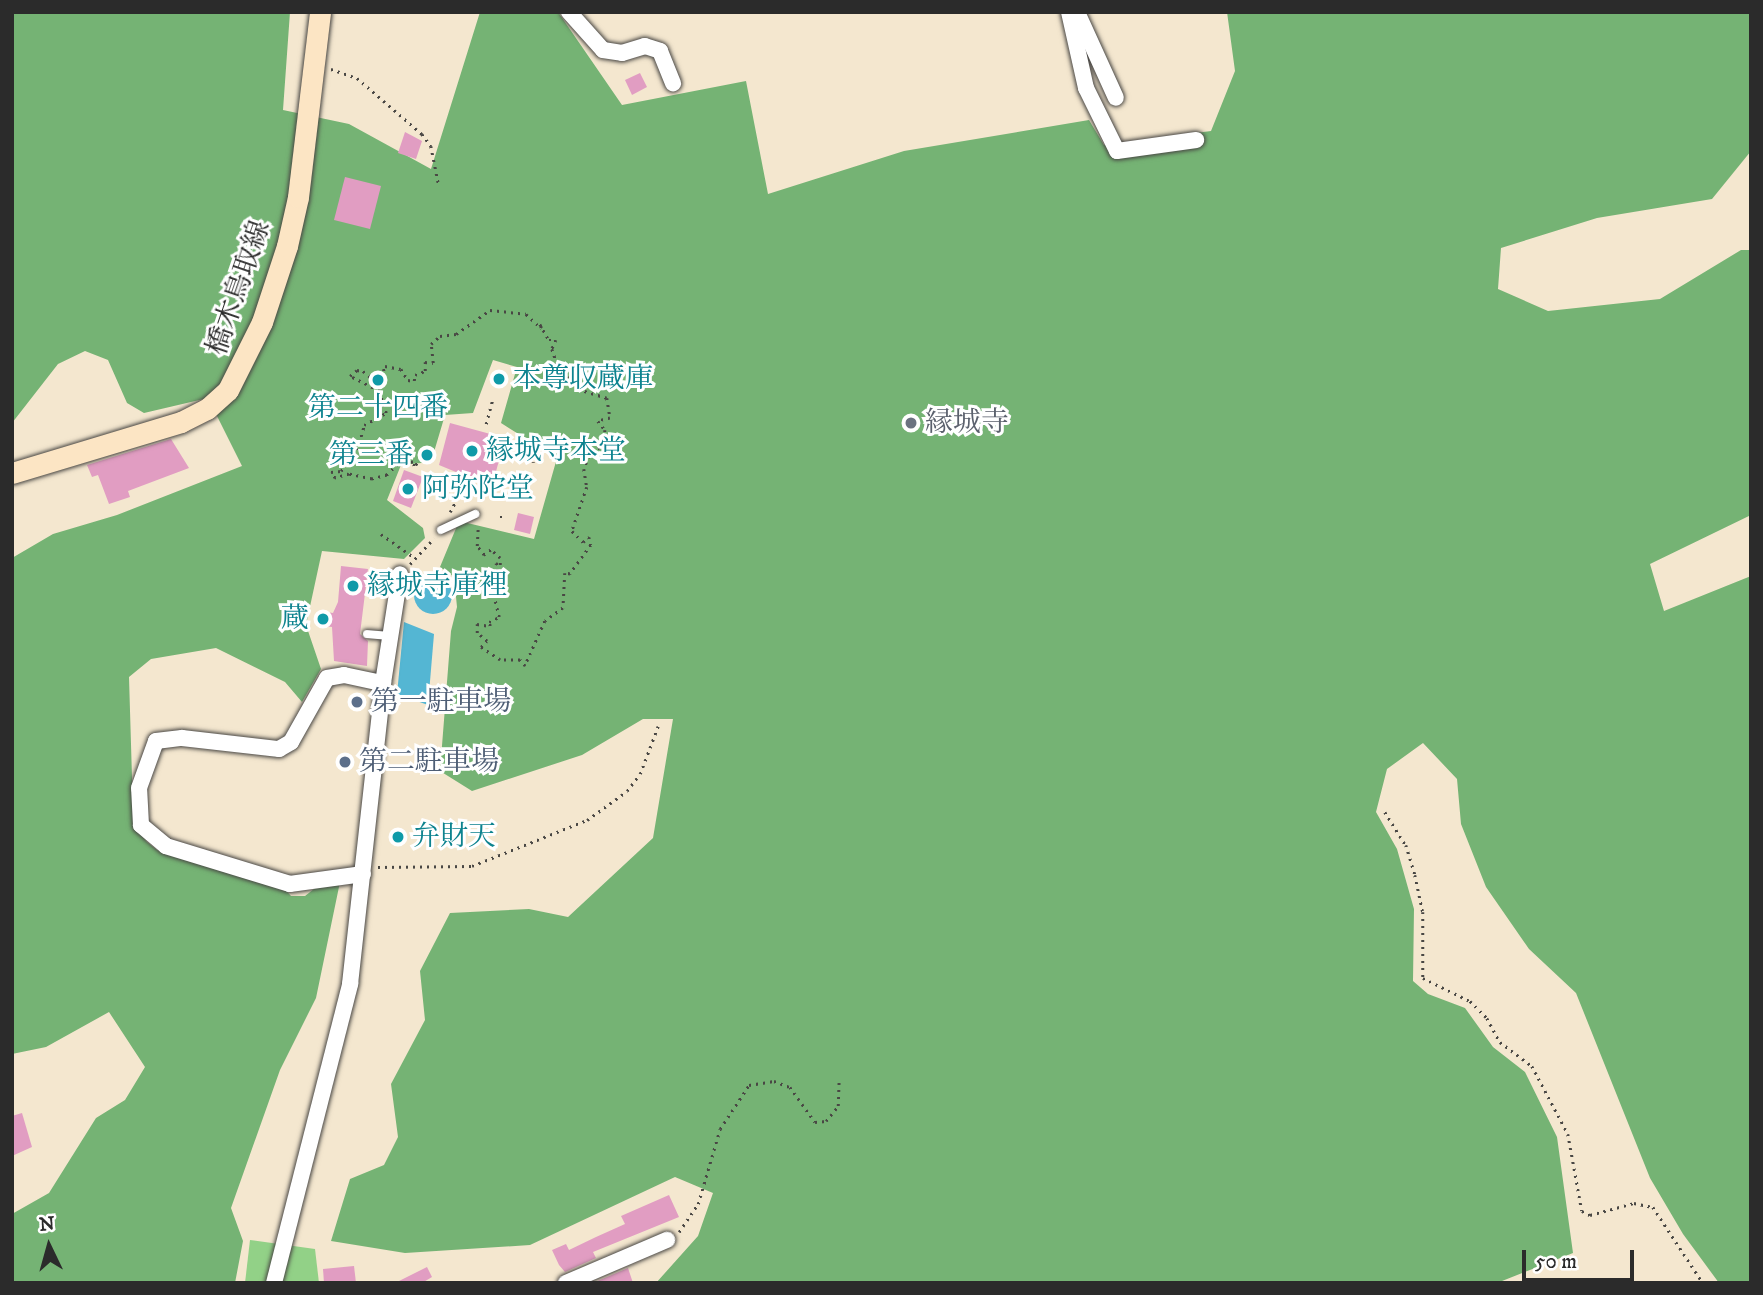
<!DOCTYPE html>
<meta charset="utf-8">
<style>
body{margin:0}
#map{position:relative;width:1763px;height:1295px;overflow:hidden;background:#f4e7cf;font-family:"IM FELL DW Pica","Noto Serif JP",serif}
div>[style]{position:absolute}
.green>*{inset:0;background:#92d187}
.forest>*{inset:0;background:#75b374}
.water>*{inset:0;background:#54b6d3}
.round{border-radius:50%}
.building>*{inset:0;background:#e19dc2}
.path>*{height:2.5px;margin-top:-1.25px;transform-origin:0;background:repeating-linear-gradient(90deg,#494744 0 2px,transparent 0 7px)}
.roads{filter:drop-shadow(0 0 2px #494744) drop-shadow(0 0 2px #494744)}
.lane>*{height:8px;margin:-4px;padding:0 4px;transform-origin:4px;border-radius:4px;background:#fff}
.street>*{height:16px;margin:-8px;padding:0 8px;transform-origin:8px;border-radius:8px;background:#fff}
.secondary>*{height:21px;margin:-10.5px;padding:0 10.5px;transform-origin:10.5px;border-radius:10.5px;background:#fce5c4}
.dots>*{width:19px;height:19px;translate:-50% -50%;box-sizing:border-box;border:4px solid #fff;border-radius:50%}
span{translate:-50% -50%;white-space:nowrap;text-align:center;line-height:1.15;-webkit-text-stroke:6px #fff;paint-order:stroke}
.street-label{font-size:28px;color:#2b2b2b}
.culture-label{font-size:28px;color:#0d838f}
.left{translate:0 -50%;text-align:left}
.right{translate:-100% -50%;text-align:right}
.worship-label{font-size:28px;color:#5b616d}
.service-label{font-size:28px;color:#4e5e75}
.frame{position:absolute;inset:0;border:14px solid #2b2b2b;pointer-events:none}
.north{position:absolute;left:14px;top:1211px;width:70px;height:70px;-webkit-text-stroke:5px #fff;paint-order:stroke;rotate:355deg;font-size:19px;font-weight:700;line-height:28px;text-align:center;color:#2b2b2b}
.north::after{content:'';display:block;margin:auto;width:24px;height:32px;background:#2b2b2b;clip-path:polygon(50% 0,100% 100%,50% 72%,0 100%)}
.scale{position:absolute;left:1522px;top:1250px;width:112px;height:32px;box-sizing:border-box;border:4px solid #2b2b2b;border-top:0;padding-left:9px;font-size:21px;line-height:24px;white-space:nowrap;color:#2b2b2b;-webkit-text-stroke:5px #fff;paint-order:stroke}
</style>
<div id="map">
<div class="green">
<i style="clip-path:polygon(250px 1240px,315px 1249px,319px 1283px,245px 1283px)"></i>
</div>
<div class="forest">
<i style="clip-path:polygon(12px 12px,290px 12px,283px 110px,349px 124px,431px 169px,480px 12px,558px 12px,622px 105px,746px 81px,768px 194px,904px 151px,1089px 120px,1104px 145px,1211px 131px,1235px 71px,1227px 12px,1751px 12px,1751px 151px,1712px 199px,1597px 218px,1501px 248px,1498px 289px,1548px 311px,1660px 299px,1741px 250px,1751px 250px,1751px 515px,1650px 564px,1664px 611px,1751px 576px,1751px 1283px,1719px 1283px,1683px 1234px,1650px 1178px,1576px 993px,1529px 949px,1486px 887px,1461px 824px,1457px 779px,1423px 743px,1387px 769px,1376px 812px,1397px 849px,1414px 909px,1413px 981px,1428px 994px,1465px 1008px,1493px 1047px,1525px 1072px,1557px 1137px,1573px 1253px,1497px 1283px,656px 1283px,698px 1236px,713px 1193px,675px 1177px,530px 1245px,405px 1253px,331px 1241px,350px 1179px,384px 1165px,398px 1137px,391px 1084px,425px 1020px,420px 971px,450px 913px,529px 909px,568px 917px,653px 838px,673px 719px,643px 719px,582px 755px,472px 791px,440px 771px,451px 631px,457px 607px,454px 577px,440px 567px,459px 521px,534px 539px,557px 458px,501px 423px,517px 367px,493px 360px,473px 413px,445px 415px,431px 462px,401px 465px,387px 500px,423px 528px,425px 538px,404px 559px,322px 551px,306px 625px,321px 669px,302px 702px,285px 682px,216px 648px,151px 659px,129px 677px,133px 811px,136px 829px,147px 842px,157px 850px,284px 888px,291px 896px,305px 896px,319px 885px,340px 882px,316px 998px,280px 1070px,231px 1208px,243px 1241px,235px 1283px,12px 1283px,12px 1214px,49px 1193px,96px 1118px,125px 1100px,145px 1067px,109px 1012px,46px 1047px,12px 1054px,12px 558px,53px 534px,117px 515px,242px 466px,208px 398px,144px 413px,127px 403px,108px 360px,85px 351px,58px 364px,12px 423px)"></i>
</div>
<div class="water">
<i class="round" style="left:414px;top:576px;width:38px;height:38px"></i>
<i style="clip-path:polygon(404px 622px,434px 634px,428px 705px,397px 694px)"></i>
</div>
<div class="building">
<i style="clip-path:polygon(640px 73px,647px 87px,632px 95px,625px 80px)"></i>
<i style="clip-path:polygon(405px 132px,422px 141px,416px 159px,398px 153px)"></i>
<i style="clip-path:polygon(345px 177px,381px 186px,370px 229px,334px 220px)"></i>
<i style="clip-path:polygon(450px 423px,505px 438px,494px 479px,477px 474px,475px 480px,439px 465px)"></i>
<i style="clip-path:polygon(171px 439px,189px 468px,128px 491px,130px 497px,109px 504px,98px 475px,92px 477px,87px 465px)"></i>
<i style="clip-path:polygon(404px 470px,423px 477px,411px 508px,393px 501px)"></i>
<i style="clip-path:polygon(518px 513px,534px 517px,530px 534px,514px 530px)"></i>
<i style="clip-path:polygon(341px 566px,368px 569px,360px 634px,368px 641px,367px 666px,334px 661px,332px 627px,317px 625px,319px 611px,333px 613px,338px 602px)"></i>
<i style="clip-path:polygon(22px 1113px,32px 1147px,12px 1156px,12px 1116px)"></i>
<i style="clip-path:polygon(669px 1195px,679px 1217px,593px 1252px,596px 1258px,565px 1272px,559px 1265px,552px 1250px,566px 1244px,569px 1250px,596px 1237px,625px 1224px,621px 1216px)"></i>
<i style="clip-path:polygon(354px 1266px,356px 1283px,324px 1283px,323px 1269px)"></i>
<i style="clip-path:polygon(427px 1267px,432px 1277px,422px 1283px,395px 1283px)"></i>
<i style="clip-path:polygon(628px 1268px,633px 1283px,593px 1283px)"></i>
</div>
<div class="path">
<i style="left:331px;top:69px;width:28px;rotate:19deg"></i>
<i style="left:357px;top:78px;width:86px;rotate:40.7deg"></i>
<i style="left:422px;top:134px;width:15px;rotate:53deg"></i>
<i style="left:431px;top:146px;width:41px;rotate:78.7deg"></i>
<i style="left:486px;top:424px;width:27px;rotate:-75deg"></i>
<i style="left:429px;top:456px;width:18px;rotate:146deg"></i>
<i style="left:414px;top:466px;width:4px;rotate:-104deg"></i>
<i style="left:413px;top:462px;width:15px;rotate:172deg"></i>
<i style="left:398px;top:464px;width:16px;rotate:135deg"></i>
<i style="left:387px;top:475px;width:16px;rotate:165deg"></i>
<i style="left:372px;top:479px;width:24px;rotate:-168deg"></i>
<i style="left:349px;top:474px;width:15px;rotate:164deg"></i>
<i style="left:335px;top:478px;width:7px;rotate:-124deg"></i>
<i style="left:331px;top:472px;width:10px;rotate:-6deg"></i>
<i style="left:341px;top:471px;width:26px;rotate:-53deg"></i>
<i style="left:357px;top:450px;width:26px;rotate:-74deg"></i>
<i style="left:364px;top:425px;width:25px;rotate:-29deg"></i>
<i style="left:386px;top:413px;width:23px;rotate:-108deg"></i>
<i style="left:379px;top:391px;width:33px;rotate:-153deg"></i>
<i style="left:350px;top:376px;width:9px;rotate:-41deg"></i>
<i style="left:357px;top:370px;width:6px;rotate:9deg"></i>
<i style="left:363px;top:371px;width:21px;rotate:39deg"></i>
<i style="left:379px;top:384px;width:19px;rotate:-72deg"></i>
<i style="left:385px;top:366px;width:16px;rotate:11deg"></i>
<i style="left:401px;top:369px;width:13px;rotate:58deg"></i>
<i style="left:408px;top:380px;width:6px;rotate:9deg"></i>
<i style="left:414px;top:381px;width:6px;rotate:-81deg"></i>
<i style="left:415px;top:375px;width:11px;rotate:-22deg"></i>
<i style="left:425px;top:371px;width:9px;rotate:-90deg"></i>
<i style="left:425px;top:362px;width:8px;rotate:7deg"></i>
<i style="left:433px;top:363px;width:19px;rotate:-96deg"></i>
<i style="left:431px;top:344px;width:12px;rotate:-42deg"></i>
<i style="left:440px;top:336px;width:16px;rotate:-7deg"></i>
<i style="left:456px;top:334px;width:42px;rotate:-35.2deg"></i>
<i style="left:490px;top:310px;width:36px;rotate:6deg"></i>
<i style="left:526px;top:314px;width:21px;rotate:43deg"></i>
<i style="left:541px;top:328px;width:4px;rotate:-104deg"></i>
<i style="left:540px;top:324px;width:18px;rotate:61deg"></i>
<i style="left:549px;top:340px;width:7px"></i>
<i style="left:556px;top:340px;width:10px;rotate:114deg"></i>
<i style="left:552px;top:349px;width:18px;rotate:71deg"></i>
<i style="left:558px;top:366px;width:30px;rotate:49deg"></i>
<i style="left:578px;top:389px;width:30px;rotate:17deg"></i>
<i style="left:607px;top:398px;width:20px;rotate:81deg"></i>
<i style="left:610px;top:418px;width:12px;rotate:166deg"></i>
<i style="left:598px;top:421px;width:11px;rotate:52deg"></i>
<i style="left:605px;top:430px;width:13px;rotate:90deg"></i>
<i style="left:605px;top:443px;width:21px;rotate:141deg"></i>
<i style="left:589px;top:456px;width:14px;rotate:111deg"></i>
<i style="left:584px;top:469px;width:18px;rotate:81deg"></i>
<i style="left:587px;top:487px;width:46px;rotate:108.8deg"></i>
<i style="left:572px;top:531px;width:16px;rotate:45deg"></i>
<i style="left:583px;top:542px;width:8px;rotate:-40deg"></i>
<i style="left:589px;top:537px;width:8px;rotate:76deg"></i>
<i style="left:591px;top:545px;width:36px;rotate:126deg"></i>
<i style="left:570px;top:574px;width:5px;rotate:-169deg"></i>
<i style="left:565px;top:573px;width:35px;rotate:93deg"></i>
<i style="left:563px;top:608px;width:22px;rotate:144deg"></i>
<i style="left:545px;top:621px;width:49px;rotate:114deg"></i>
<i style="left:525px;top:666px;width:8px;rotate:-130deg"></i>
<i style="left:520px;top:660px;width:20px;rotate:180deg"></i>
<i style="left:500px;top:660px;width:23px;rotate:-146deg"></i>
<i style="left:481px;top:647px;width:8px;rotate:-45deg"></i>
<i style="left:487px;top:641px;width:13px;rotate:-141deg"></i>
<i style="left:477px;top:633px;width:9px;rotate:-90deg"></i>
<i style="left:477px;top:624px;width:13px;rotate:9deg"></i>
<i style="left:490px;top:626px;width:4px;rotate:-104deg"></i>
<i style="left:489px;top:622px;width:11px;rotate:-27deg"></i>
<i style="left:499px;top:617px;width:29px;rotate:-104deg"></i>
<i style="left:492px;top:589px;width:8px;rotate:-30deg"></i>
<i style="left:499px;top:585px;width:22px;rotate:-98deg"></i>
<i style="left:496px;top:563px;width:4px;rotate:27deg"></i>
<i style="left:500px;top:565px;width:7px;rotate:-90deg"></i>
<i style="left:500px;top:558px;width:12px;rotate:-138deg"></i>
<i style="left:491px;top:550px;width:9px;rotate:144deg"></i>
<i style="left:484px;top:555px;width:11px;rotate:-128deg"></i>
<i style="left:477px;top:546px;width:21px;rotate:-87deg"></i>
<i style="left:533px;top:463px;width:1px;rotate:-90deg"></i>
<i style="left:514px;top:499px;width:1px;rotate:-90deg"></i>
<i style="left:450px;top:512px;width:30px;rotate:-62deg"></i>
<i style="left:500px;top:517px;width:2px"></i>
<i style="left:381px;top:534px;width:42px;rotate:35.2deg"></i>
<i style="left:410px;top:564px;width:35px;rotate:-47deg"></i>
<i style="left:1385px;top:812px;width:39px;rotate:58deg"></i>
<i style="left:1406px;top:845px;width:31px;rotate:73deg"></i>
<i style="left:1415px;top:875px;width:38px;rotate:78deg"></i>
<i style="left:1423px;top:912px;width:66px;rotate:90deg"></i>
<i style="left:1423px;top:978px;width:52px;rotate:26.1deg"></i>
<i style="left:1470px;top:1001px;width:24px;rotate:45deg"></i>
<i style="left:1487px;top:1018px;width:27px;rotate:62deg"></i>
<i style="left:1500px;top:1042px;width:40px;rotate:37deg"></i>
<i style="left:1532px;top:1066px;width:77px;rotate:62.1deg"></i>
<i style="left:1568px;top:1134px;width:78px;rotate:79.7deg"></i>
<i style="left:1582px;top:1211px;width:9px;rotate:27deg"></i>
<i style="left:1590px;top:1215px;width:46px;rotate:-15.3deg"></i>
<i style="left:1634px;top:1203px;width:19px;rotate:12deg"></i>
<i style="left:1653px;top:1207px;width:91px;rotate:56.7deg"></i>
<i style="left:378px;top:867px;width:94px;rotate:-0.6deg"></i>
<i style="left:472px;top:866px;width:124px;rotate:-21.8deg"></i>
<i style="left:587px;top:820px;width:49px;rotate:-35.9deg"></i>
<i style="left:627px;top:791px;width:21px;rotate:-53deg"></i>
<i style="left:640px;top:774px;width:51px;rotate:-69.4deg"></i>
<i style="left:679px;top:1232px;width:34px;rotate:-56deg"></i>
<i style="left:698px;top:1204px;width:78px;rotate:-73.7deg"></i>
<i style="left:720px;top:1129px;width:53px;rotate:-56.6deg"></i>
<i style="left:749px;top:1085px;width:25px;rotate:-9deg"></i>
<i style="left:774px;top:1081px;width:17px;rotate:21deg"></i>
<i style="left:790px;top:1087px;width:43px;rotate:54.5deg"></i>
<i style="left:815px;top:1122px;width:11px;rotate:-5deg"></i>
<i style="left:826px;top:1121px;width:19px;rotate:-51deg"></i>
<i style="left:838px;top:1106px;width:28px;rotate:-88deg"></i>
</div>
<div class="roads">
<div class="lane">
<i style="left:441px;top:530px;width:38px;rotate:-25deg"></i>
<i style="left:367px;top:634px;width:22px;rotate:5deg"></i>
</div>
<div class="street">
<i style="left:569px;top:12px;width:51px;rotate:48.2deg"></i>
<i style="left:603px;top:50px;width:19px;rotate:9deg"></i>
<i style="left:622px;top:53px;width:24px;rotate:-17deg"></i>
<i style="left:645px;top:46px;width:16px;rotate:18deg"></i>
<i style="left:660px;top:51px;width:35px;rotate:68deg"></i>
<i style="left:1069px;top:12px;width:78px;rotate:77.4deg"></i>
<i style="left:1086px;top:88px;width:70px;rotate:63.8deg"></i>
<i style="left:1117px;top:151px;width:80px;rotate:-7.9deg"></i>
<i style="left:1077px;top:12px;width:94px;rotate:65.6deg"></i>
<i style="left:363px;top:874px;width:74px;rotate:172.2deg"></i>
<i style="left:290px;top:884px;width:130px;rotate:-163deg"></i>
<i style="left:166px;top:846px;width:33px;rotate:-140deg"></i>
<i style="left:141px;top:825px;width:37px;rotate:-93deg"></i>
<i style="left:139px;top:788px;width:50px;rotate:-70.1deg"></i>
<i style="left:156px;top:741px;width:26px;rotate:-7deg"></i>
<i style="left:182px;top:738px;width:98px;rotate:6.5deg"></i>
<i style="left:279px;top:749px;width:14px;rotate:-30deg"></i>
<i style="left:291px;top:742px;width:73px;rotate:-60.6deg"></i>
<i style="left:327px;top:678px;width:17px;rotate:-10deg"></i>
<i style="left:344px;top:675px;width:40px;rotate:12deg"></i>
<i style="left:274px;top:1283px;width:309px;rotate:-75.7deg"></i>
<i style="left:350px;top:984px;width:303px;rotate:-83.7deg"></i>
<i style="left:383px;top:683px;width:110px;rotate:-81.1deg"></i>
<i style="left:566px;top:1283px;width:110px;rotate:-23.1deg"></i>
</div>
<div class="secondary">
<i style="left:12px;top:473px;width:177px;rotate:-16.8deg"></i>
<i style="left:181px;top:422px;width:29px;rotate:-27deg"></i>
<i style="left:207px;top:409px;width:28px;rotate:-42deg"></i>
<i style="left:228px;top:390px;width:76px;rotate:-63.4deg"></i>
<i style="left:262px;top:322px;width:80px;rotate:-71.8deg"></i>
<i style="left:287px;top:246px;width:50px;rotate:-77.3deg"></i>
<i style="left:298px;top:197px;width:186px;rotate:-83.2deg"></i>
</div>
</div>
<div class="dots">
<i style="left:499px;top:379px;background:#0f9aa8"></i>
<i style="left:378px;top:380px;background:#0f9aa8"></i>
<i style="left:911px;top:423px;background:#6b7280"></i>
<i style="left:472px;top:451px;background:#0f9aa8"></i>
<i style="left:427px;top:455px;background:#0f9aa8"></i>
<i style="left:408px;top:489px;background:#0f9aa8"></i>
<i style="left:353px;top:586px;background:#0f9aa8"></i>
<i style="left:323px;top:619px;background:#0f9aa8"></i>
<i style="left:357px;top:702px;background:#5c6f8a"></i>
<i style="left:345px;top:762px;background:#5c6f8a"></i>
<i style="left:398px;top:837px;background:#0f9aa8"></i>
</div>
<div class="street-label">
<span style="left:239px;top:288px;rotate:-71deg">橋木鳥取線</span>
</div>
<div class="culture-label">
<span class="left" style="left:513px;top:379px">本尊収蔵庫</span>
<span style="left:378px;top:408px">第二十四番</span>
<span class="left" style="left:486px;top:451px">縁城寺本堂</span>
<span class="right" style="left:413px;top:455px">第三番</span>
<span class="left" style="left:422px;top:489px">阿弥陀堂</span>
<span class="left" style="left:367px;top:586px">縁城寺庫裡</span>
<span class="right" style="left:309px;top:619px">蔵</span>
<span class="left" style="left:412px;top:837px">弁財天</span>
</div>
<div class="worship-label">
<span class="left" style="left:925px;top:423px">縁城寺</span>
</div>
<div class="service-label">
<span class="left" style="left:371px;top:702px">第一駐車場</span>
<span class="left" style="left:359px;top:762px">第二駐車場</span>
</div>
<div class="frame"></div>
<div class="north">N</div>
<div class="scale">50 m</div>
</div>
